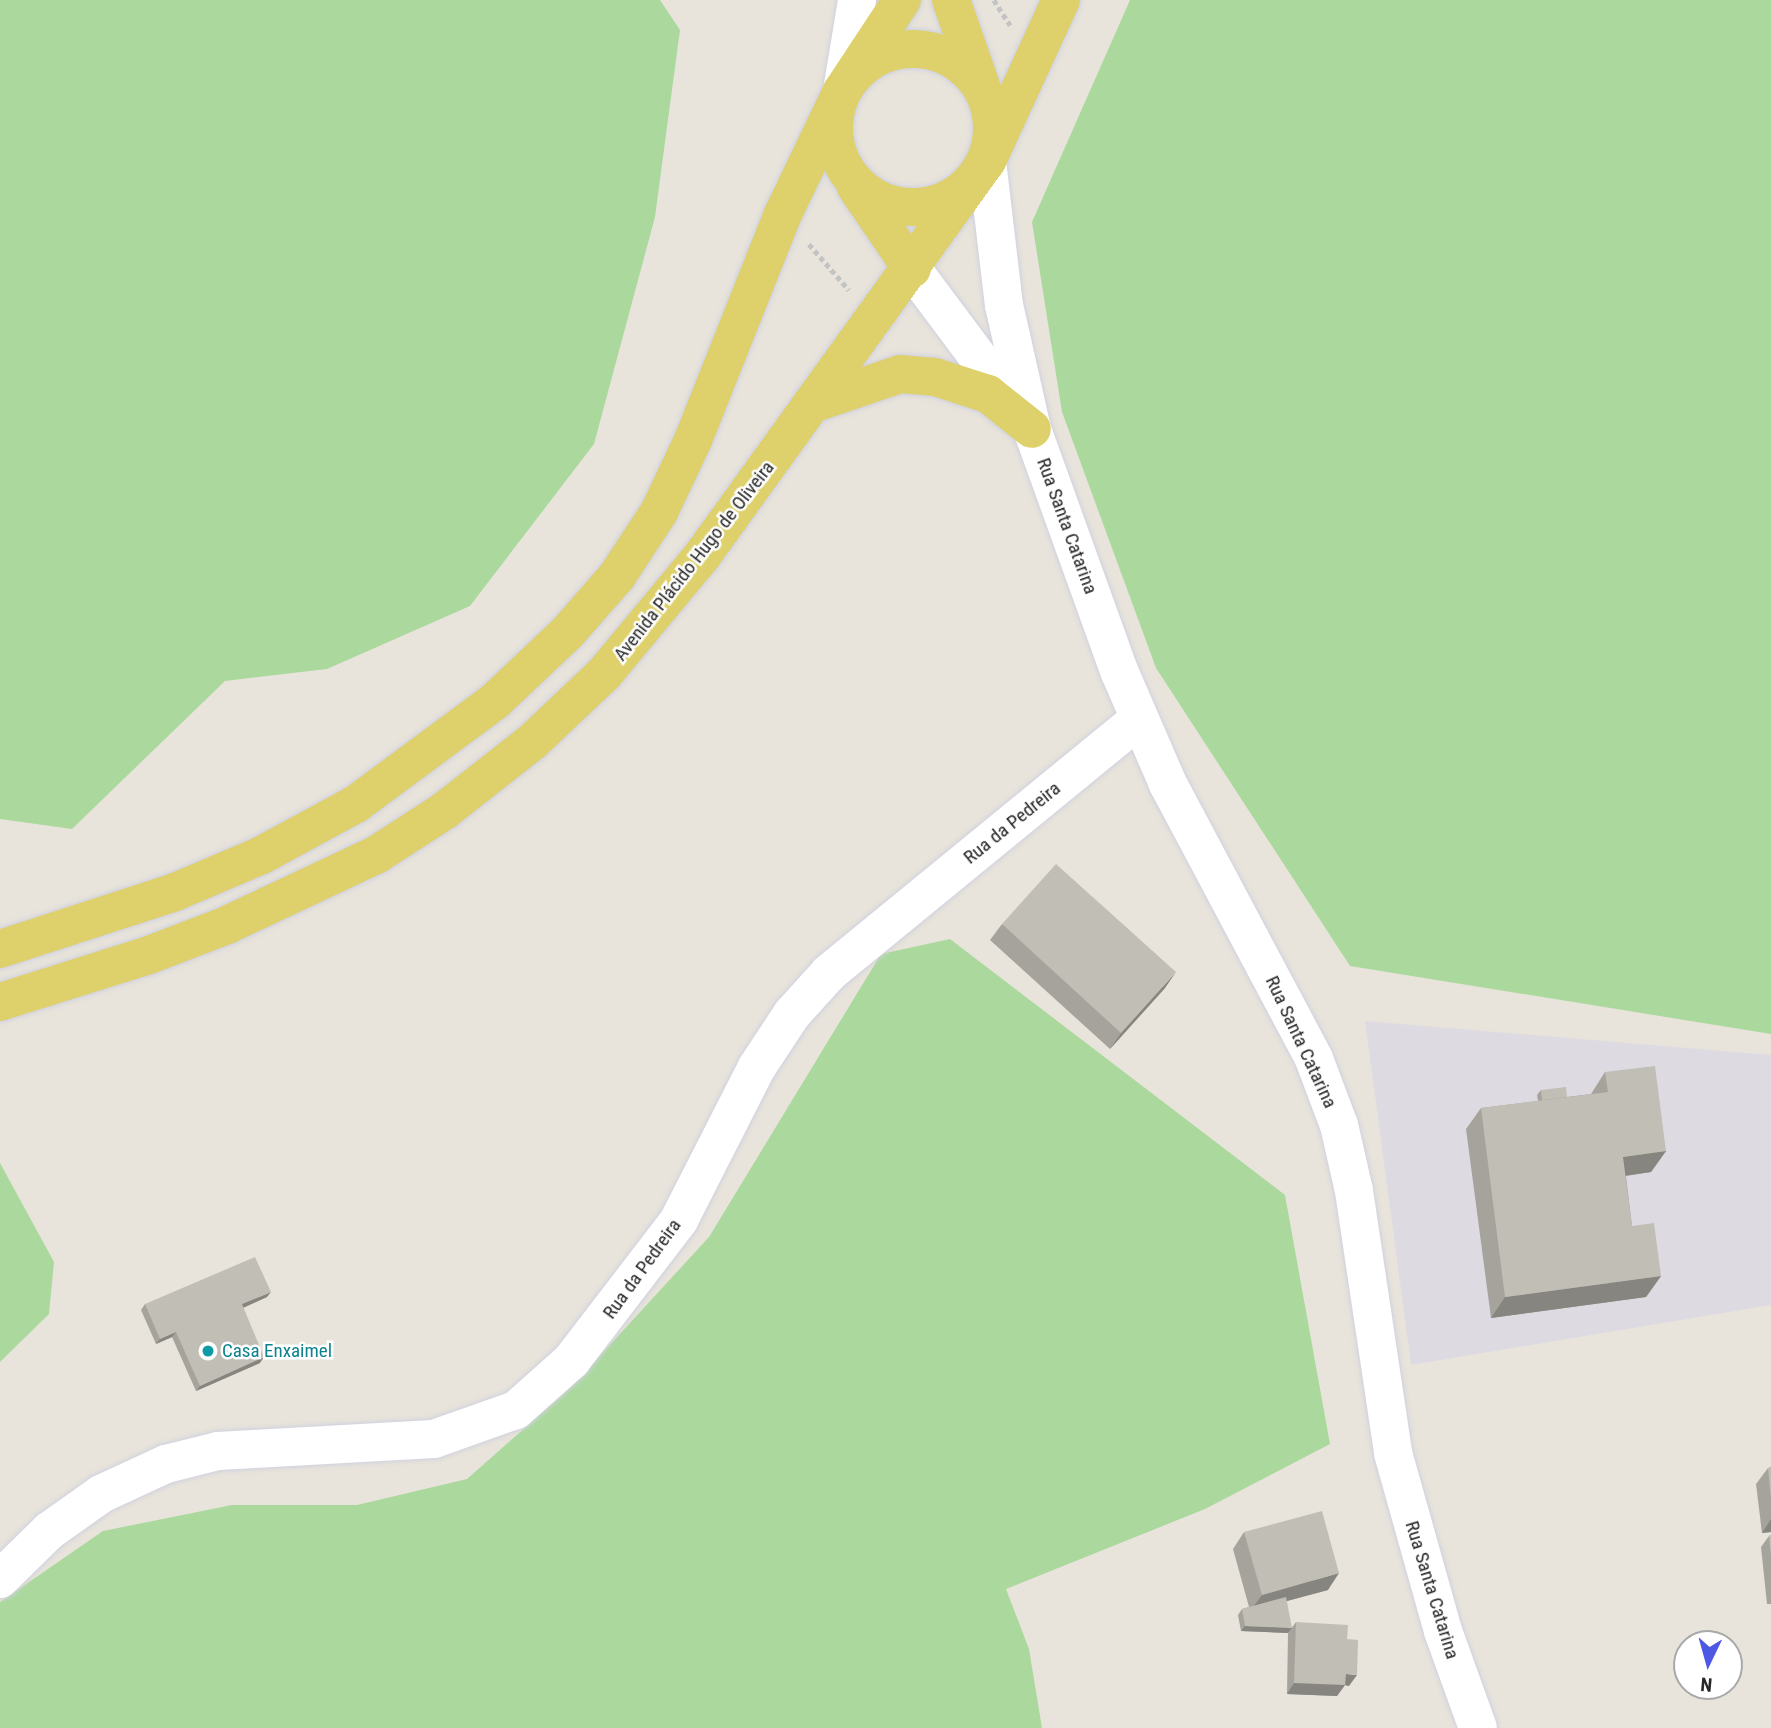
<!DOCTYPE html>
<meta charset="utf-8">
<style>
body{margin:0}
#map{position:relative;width:1771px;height:1728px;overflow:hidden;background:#e8e4db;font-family:"Roboto Condensed",sans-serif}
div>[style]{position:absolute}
.industrial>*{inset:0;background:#dddbe1}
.green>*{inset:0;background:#abd99d}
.path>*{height:4.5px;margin-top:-2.25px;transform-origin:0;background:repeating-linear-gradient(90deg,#c3c3c3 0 5px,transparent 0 8.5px)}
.roads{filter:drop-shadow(0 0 2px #d0d1df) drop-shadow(0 0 2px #d0d1df)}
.street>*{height:38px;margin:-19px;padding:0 19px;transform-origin:19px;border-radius:19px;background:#fff}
.secondary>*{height:38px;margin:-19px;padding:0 19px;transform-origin:19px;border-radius:19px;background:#fff}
.primary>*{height:38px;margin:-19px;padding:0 19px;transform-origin:19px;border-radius:19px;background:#ded06a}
.primary>.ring{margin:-19px;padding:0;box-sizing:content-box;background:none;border:38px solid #ded06a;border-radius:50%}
.wall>*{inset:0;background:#a6a39d}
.shaded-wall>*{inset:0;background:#87857f}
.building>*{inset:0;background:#c1beb6}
.dots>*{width:19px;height:19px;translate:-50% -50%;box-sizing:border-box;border:4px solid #fff;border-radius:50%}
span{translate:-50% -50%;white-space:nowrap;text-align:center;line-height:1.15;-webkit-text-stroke:5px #fff;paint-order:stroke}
.street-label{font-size:19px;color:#272727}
.culture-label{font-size:19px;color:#0d838f}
.left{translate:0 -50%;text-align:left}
.north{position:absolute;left:1673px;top:1630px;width:70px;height:70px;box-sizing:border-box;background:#fff;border:2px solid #a9a9a9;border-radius:50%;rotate:185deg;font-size:19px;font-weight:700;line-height:28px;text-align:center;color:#272727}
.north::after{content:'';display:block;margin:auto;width:24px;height:32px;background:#4d58e3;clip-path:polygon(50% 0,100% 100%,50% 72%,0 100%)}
</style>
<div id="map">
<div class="industrial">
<i style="clip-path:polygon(1365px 1021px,1771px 1055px,1771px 1305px,1411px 1365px)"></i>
</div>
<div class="green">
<i style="clip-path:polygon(0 0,660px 0,680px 30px,655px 217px,594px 444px,470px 606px,327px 669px,225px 681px,72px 829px,0 819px)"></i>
<i style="clip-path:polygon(1130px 0,1771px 0,1771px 1034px,1350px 966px,1156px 668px,1062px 412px,1032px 222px)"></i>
<i style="clip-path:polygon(950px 939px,1285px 1195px,1330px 1444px,1205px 1509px,1006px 1589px,1029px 1649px,1042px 1728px,0 1728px,0 1602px,103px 1531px,232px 1505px,357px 1505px,467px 1479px,572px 1386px,709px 1237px,881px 954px)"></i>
<i style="clip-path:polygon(0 1163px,54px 1262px,49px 1314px,0 1362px)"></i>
</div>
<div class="path">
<i style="left:994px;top:0;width:30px;rotate:57deg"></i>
<i style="left:809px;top:244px;width:61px;rotate:49deg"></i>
</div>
<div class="roads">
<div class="street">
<i style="left:0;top:1579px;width:69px;rotate:-44.4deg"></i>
<i style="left:49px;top:1531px;width:64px;rotate:-35.4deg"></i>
<i style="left:101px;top:1494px;width:72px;rotate:-24.8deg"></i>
<i style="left:166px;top:1464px;width:54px;rotate:-14deg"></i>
<i style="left:218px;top:1451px;width:216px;rotate:-3.2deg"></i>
<i style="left:434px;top:1439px;width:87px;rotate:-19.5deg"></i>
<i style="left:516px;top:1410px;width:74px;rotate:-41.7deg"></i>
<i style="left:571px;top:1361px;width:178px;rotate:-52.5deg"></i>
<i style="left:679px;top:1220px;width:172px;rotate:-63deg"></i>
<i style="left:757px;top:1067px;width:64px;rotate:-56.6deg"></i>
<i style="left:792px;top:1014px;width:55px;rotate:-47.9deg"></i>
<i style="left:829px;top:973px;width:399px;rotate:-39.3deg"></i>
</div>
<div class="secondary">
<i style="left:842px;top:91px;width:92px;rotate:-80.6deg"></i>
<i style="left:987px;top:161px;width:145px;rotate:83.3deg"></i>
<i style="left:1004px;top:305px;width:127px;rotate:77.3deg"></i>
<i style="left:1032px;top:429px;width:259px;rotate:70.2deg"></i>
<i style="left:1120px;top:673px;width:121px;rotate:66.6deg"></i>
<i style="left:1168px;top:784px;width:311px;rotate:62deg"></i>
<i style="left:1314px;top:1059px;width:71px;rotate:69.3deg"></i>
<i style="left:1339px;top:1125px;width:68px;rotate:77.2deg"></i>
<i style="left:1354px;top:1191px;width:265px;rotate:81.5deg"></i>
<i style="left:1393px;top:1453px;width:185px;rotate:74.3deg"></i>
<i style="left:1443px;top:1631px;width:103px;rotate:70.2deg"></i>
<i style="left:912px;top:269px;width:184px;rotate:53.2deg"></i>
</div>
<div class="primary">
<i style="left:951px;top:0;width:88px;rotate:70.7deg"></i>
<i class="ring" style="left:834px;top:49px;width:120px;height:120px"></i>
<i style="left:856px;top:187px;width:99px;rotate:55.7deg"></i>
<i style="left:815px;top:403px;width:90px;rotate:-18.8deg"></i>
<i style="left:900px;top:374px;width:35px;rotate:5deg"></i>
<i style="left:935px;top:377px;width:56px;rotate:17.8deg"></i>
<i style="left:988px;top:394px;width:56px;rotate:38.5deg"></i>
<i style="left:0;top:949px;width:184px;rotate:-18deg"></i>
<i style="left:175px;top:892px;width:95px;rotate:-23deg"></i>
<i style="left:262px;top:855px;width:107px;rotate:-28.5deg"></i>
<i style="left:356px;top:804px;width:173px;rotate:-36.5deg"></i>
<i style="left:495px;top:701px;width:99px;rotate:-43.4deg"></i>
<i style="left:567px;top:633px;width:76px;rotate:-48.7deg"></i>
<i style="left:617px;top:576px;width:77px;rotate:-56.7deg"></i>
<i style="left:659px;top:512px;width:80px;rotate:-64.7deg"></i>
<i style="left:693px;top:440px;width:243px;rotate:-68.3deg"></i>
<i style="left:783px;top:214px;width:136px;rotate:-64.4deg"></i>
<i style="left:842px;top:91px;width:109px;rotate:-56.6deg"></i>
<i style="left:0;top:1002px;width:156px;rotate:-17.5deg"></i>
<i style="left:149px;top:955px;width:84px;rotate:-21deg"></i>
<i style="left:227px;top:925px;width:165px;rotate:-25.2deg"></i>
<i style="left:376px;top:855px;width:81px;rotate:-32.9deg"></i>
<i style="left:444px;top:811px;width:112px;rotate:-38.1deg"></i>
<i style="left:532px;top:742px;width:99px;rotate:-43.4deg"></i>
<i style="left:604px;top:674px;width:153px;rotate:-50.3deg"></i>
<i style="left:702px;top:556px;width:487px;rotate:-54.2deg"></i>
<i style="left:987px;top:161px;width:177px;rotate:-65.3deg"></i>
</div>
</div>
<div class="wall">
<i style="clip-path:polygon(1002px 924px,1165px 988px,1110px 1049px,990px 940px)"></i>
<i style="clip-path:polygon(1605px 1072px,1666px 1151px,1651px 1172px,1626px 1176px,1632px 1226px,1661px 1276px,1646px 1297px,1491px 1318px,1466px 1129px,1481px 1108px,1538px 1101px,1537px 1095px,1541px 1090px,1567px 1097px,1591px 1094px)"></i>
<i style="clip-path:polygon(267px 1297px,243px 1308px,260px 1363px,196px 1391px,172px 1337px,156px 1344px,141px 1310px,145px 1304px)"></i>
<i style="clip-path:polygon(1771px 1467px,1771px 1532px,1762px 1533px,1756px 1484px,1768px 1468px)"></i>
<i style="clip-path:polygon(1244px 1532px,1328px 1590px,1287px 1601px,1288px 1633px,1241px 1631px,1238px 1615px,1242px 1609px,1249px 1607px,1233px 1549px)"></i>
<i style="clip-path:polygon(1771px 1535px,1771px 1604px,1767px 1604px,1761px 1547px,1769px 1536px)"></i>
<i style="clip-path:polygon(1296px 1622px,1347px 1639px,1349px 1686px,1345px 1685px,1337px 1696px,1287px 1694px,1288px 1633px)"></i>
</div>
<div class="shaded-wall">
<i style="clip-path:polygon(1176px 972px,1165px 988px,1110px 1049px,1121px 1033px)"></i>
<i style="clip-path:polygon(1666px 1151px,1651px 1172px,1609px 1178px,1623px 1157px)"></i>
<i style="clip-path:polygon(1661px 1276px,1646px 1297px,1491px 1318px,1505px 1297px)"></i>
<i style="clip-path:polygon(271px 1292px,267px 1297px,238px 1310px,242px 1304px)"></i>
<i style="clip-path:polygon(176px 1332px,172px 1337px,156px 1344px,160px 1339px)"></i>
<i style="clip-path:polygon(264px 1357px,260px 1363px,196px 1391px,200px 1386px)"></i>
<i style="clip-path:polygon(1771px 1519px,1771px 1532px,1762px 1533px)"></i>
<i style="clip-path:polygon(1339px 1573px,1328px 1590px,1250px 1611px,1262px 1595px)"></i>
<i style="clip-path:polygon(1245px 1626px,1292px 1628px,1288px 1633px,1241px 1631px)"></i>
<i style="clip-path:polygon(1346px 1674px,1357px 1675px,1349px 1686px,1345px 1685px,1337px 1696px,1287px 1694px,1294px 1683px)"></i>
</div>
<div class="building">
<i style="clip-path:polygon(1056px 864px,1176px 972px,1121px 1033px,1002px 924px)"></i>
<i style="clip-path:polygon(1655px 1066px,1666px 1151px,1623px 1157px,1632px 1226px,1654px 1223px,1661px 1276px,1505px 1297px,1481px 1108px,1608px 1092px,1605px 1072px)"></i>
<i style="clip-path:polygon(1566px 1087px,1567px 1097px,1542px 1100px,1541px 1090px)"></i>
<i style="clip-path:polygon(255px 1257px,271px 1292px,242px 1304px,264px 1357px,200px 1386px,176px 1332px,160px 1339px,145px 1304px)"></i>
<i style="clip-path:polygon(1771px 1467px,1771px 1499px,1768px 1468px)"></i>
<i style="clip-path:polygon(1322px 1511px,1339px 1573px,1262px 1595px,1244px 1532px)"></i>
<i style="clip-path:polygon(1771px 1535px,1771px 1556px,1769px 1536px)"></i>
<i style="clip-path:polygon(1286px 1597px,1292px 1628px,1245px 1626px,1242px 1609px)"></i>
<i style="clip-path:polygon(1296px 1622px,1348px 1625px,1347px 1639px,1358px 1640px,1357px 1675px,1346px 1674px,1345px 1685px,1294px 1683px)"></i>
</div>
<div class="dots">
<i style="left:208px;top:1351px;background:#0f9aa8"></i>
</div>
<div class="street-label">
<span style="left:1067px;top:526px;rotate:70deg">Rua Santa Catarina</span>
<span style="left:694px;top:561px;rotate:-52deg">Avenida Plácido Hugo de Oliveira</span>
<span style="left:1012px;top:823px;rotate:-39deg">Rua da Pedreira</span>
<span style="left:1301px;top:1042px;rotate:65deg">Rua Santa Catarina</span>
<span style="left:642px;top:1269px;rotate:-54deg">Rua da Pedreira</span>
<span style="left:1432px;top:1590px;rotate:73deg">Rua Santa Catarina</span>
</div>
<div class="culture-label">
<span class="left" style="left:222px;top:1351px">Casa Enxaimel</span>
</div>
<div class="north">N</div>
</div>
